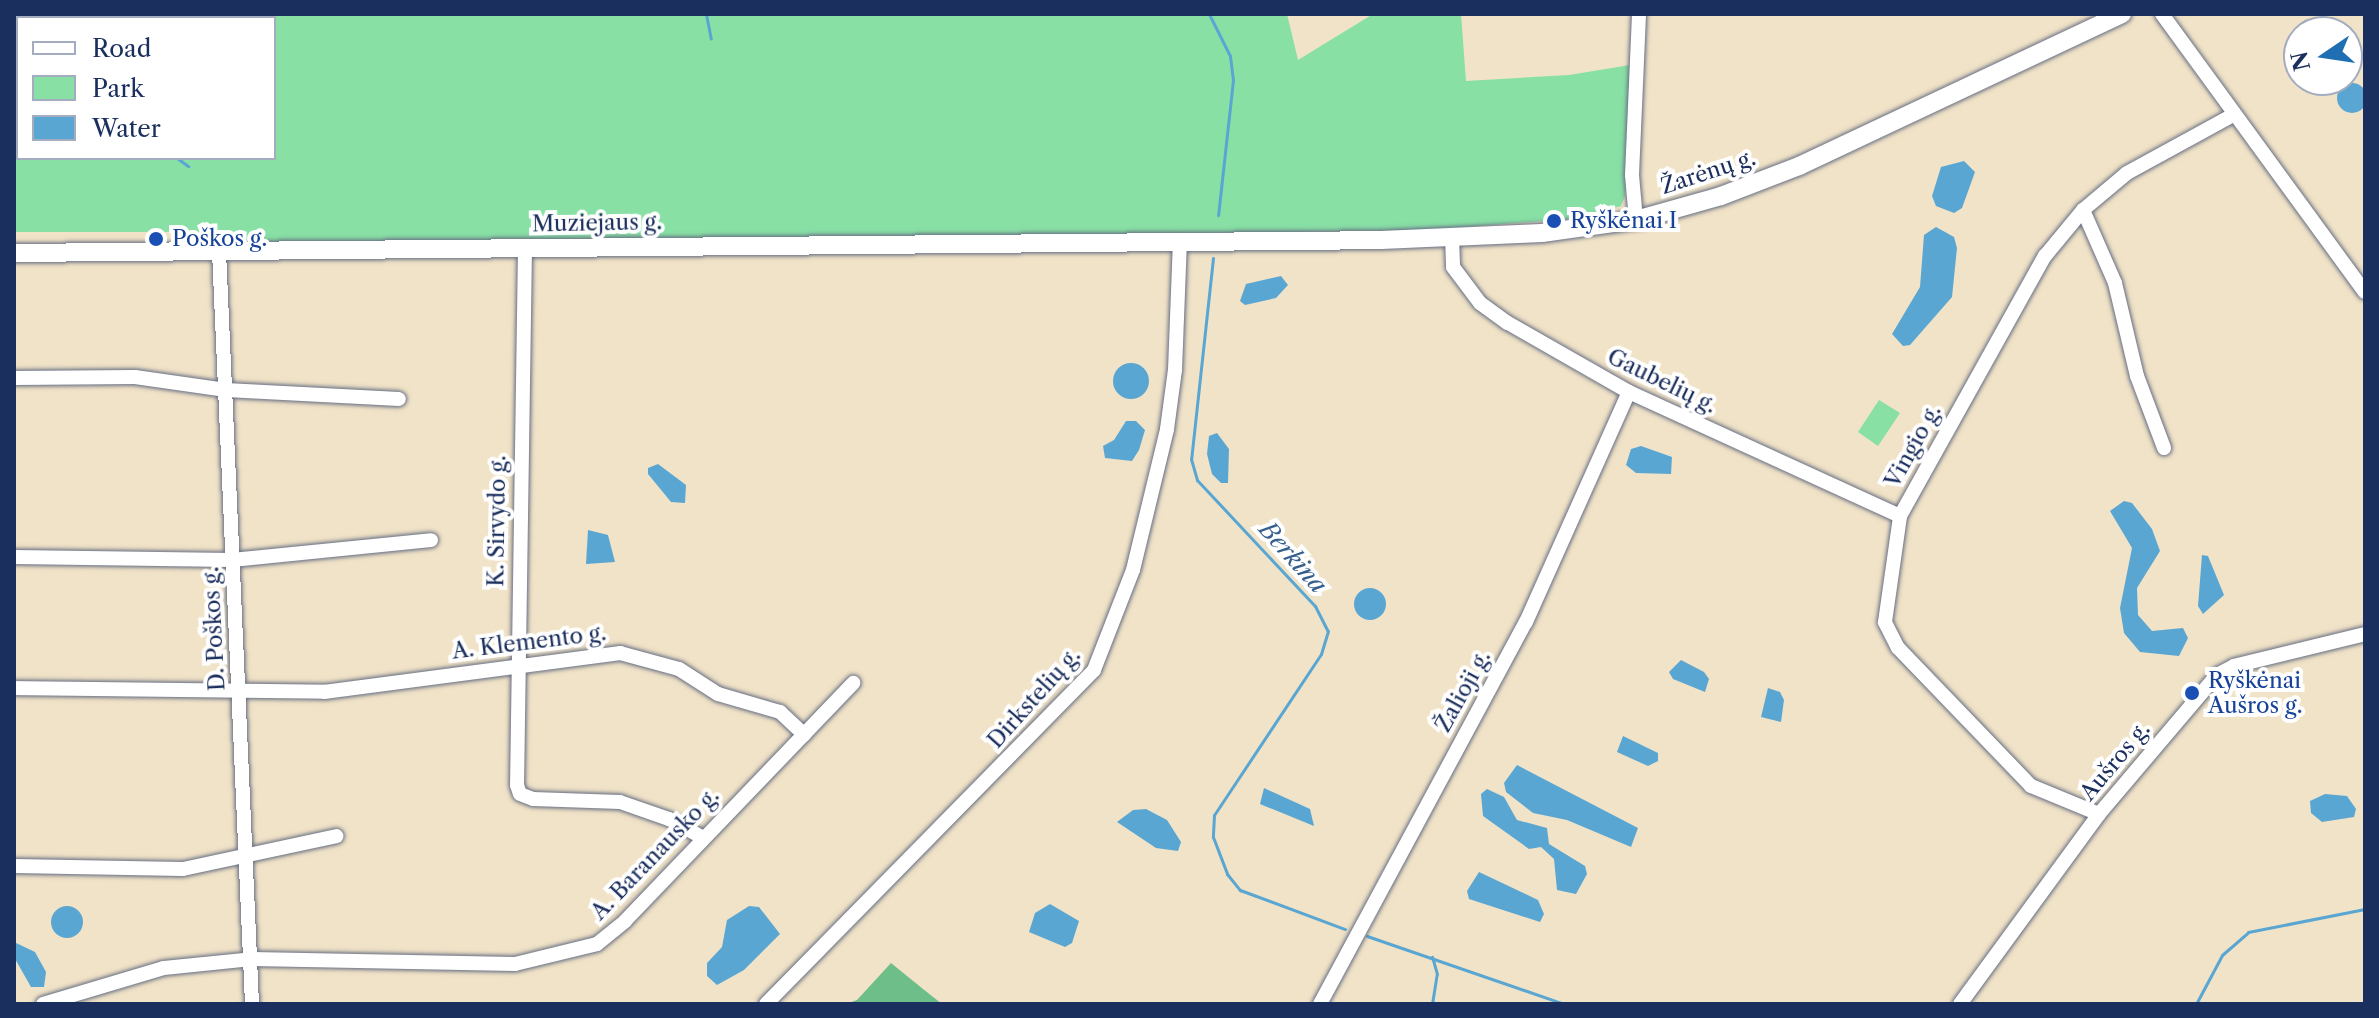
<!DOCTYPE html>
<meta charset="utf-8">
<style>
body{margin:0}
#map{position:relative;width:2379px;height:1018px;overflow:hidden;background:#f1e3c7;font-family:"Libre Caslon Text",serif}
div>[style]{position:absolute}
.green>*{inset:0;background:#88e0a5}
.forest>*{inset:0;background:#6ebe8a}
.water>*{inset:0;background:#5aa6d3}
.round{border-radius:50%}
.stream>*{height:3px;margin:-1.5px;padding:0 1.5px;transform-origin:1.5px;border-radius:1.5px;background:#5aa6d3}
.roads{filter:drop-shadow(0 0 2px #666e83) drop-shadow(0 0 2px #666e83)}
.minor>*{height:14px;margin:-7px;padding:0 7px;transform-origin:7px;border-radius:7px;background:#fff}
.major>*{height:18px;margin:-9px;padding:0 9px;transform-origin:9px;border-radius:9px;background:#fff}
.dots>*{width:22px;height:22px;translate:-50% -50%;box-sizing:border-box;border:4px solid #fff;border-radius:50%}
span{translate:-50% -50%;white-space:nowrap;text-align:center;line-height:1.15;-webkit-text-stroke:8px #fff;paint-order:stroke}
.street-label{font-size:22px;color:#1b2f5e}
.transit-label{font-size:22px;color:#164399}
.left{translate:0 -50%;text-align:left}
.water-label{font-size:24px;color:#345f8d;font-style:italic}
.frame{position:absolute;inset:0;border:16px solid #1b2f5e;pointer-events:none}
.legend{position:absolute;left:16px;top:16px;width:260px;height:144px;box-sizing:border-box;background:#fff;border:2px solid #a4acbf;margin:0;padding:10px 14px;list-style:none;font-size:24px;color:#1b2f5e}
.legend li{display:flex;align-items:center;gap:16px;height:40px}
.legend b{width:40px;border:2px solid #a4acbf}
.north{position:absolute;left:2283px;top:16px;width:80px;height:80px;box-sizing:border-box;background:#fff;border:2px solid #a4acbf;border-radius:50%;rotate:257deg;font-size:22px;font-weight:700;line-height:32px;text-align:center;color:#1b2f5e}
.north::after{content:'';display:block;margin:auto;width:28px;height:36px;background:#1f6fb2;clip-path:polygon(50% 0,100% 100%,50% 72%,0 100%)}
</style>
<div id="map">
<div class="green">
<i style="clip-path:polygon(evenodd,14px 14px,1287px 14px,1298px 60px,1373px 14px,1461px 14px,1466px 81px,1569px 75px,1630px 65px,1625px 196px,1621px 206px,1581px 218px,1427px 230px,247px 246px,246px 238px,184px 232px,14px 232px,14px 14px,18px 18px,274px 18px,274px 158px,18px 158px,18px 18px)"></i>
<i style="clip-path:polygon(1879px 400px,1900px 413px,1878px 446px,1858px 432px)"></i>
</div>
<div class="forest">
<i style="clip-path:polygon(891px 963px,923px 989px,942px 1004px,846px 1004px,857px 1000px)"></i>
</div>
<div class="water">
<i class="round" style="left:2337px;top:83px;width:30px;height:30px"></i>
<i style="clip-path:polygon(1964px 161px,1975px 172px,1962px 208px,1954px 213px,1936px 206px,1932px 196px,1941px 167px)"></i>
<i style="clip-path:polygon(1936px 227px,1954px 237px,1957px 248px,1952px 297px,1910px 345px,1903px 346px,1892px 334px,1920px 287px,1924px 235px)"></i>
<i style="clip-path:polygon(1281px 276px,1288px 285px,1276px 298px,1245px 305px,1240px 301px,1246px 284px)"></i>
<i class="round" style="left:1113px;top:363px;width:36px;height:36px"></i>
<i style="clip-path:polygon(1126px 421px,1136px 421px,1145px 430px,1139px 450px,1132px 461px,1105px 458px,1103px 446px,1114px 440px)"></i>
<i style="clip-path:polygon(1217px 433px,1229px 449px,1228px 483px,1221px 483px,1212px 474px,1207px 454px,1209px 436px)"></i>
<i style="clip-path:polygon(1641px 446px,1672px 457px,1671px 474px,1636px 473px,1626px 465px,1631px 449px)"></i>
<i style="clip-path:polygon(658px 464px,686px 485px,685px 503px,671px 502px,648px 474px,648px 468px)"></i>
<i style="clip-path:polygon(2124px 501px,2132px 503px,2152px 529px,2160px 551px,2137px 588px,2138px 615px,2152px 631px,2183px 628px,2188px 638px,2179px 656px,2140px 652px,2124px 633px,2120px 608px,2132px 548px,2110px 511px)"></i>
<i style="clip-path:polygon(588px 530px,608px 535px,615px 562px,586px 564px)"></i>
<i style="clip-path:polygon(2202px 555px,2208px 556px,2224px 595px,2203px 614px,2198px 606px)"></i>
<i class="round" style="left:1354px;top:588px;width:32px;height:32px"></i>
<i style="clip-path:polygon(1681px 660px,1704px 672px,1709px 679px,1705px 692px,1673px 679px,1669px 672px)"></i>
<i style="clip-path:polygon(1768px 688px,1780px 692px,1784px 700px,1781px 722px,1761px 717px)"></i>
<i style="clip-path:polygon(1623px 736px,1658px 753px,1658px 761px,1648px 766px,1617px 752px)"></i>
<i style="clip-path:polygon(1517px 765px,1638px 828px,1631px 847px,1567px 820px,1533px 813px,1506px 792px,1504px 783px)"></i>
<i style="clip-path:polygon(1264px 788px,1310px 809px,1314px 826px,1260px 804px)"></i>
<i style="clip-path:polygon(1487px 789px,1504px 797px,1517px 820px,1547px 828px,1549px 844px,1585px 866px,1587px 874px,1576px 894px,1557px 890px,1554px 859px,1541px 847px,1529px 849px,1483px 816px,1481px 794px)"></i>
<i style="clip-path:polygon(2325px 794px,2347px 796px,2356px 809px,2354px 817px,2322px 822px,2311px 813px,2310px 801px)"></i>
<i style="clip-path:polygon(1146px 809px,1167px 820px,1181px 842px,1178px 851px,1156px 848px,1117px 822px,1133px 810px)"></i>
<i style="clip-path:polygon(1479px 872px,1538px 900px,1544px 914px,1540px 922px,1469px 899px,1467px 891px)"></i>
<i style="clip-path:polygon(1050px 904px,1079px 921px,1072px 943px,1065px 947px,1029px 932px,1035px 913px)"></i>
<i style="clip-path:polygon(749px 906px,759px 907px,780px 934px,744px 970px,717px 985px,707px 976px,707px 963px,722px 947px,727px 920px)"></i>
<i class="round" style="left:51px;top:906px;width:32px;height:32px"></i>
<i style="clip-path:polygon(14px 942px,35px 952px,46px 972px,44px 987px,31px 987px,14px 957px)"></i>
</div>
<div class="stream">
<i style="left:70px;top:14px;width:5px;rotate:53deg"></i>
<i style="left:706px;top:14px;width:25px;rotate:79deg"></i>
<i style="left:1209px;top:14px;width:47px;rotate:63.4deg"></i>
<i style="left:1230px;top:56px;width:24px;rotate:83deg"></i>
<i style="left:1233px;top:80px;width:136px;rotate:96.3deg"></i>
<i style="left:177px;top:158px;width:14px;rotate:36deg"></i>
<i style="left:1213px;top:258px;width:202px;rotate:96.2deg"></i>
<i style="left:1191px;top:459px;width:22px;rotate:74deg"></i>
<i style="left:1197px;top:480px;width:173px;rotate:46.9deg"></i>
<i style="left:1315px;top:606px;width:28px;rotate:63deg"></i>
<i style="left:1328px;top:631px;width:24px;rotate:107deg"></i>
<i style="left:1321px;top:654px;width:193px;rotate:123.6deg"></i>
<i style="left:1214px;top:815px;width:22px;rotate:93deg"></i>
<i style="left:1213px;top:837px;width:40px;rotate:69deg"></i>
<i style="left:1227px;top:874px;width:21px;rotate:51deg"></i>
<i style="left:1240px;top:890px;width:112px;rotate:20.4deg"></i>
<i style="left:1367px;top:936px;width:209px;rotate:19deg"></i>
<i style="left:1432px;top:1004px;width:30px;rotate:-81deg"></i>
<i style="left:1437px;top:974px;width:18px;rotate:-106deg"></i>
<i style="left:2196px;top:1004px;width:55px;rotate:-62deg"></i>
<i style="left:2222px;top:955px;width:35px;rotate:-41deg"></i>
<i style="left:2248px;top:932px;width:119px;rotate:-11.1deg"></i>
</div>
<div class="roads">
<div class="minor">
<i style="left:2162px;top:14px;width:344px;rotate:53.9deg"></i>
<i style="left:2083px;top:210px;width:80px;rotate:66.3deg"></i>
<i style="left:2115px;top:283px;width:96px;rotate:76.7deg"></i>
<i style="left:2137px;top:376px;width:77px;rotate:69.4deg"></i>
<i style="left:1636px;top:220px;width:45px;rotate:-95.1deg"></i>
<i style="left:1632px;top:175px;width:161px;rotate:-87.5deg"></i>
<i style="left:1452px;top:236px;width:31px;rotate:88deg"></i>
<i style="left:1453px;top:267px;width:45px;rotate:53.1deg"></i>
<i style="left:1480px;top:303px;width:34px;rotate:36deg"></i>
<i style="left:1508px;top:323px;width:139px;rotate:29.7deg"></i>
<i style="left:1629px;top:392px;width:298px;rotate:24.6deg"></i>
<i style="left:525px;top:248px;width:537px;rotate:90.85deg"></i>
<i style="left:517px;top:785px;width:9px;rotate:72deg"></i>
<i style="left:520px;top:794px;width:14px;rotate:21deg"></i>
<i style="left:533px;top:799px;width:87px;rotate:2deg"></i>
<i style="left:620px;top:802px;width:52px;rotate:19.1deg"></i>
<i style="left:669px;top:819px;width:37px;rotate:29deg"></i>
<i style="left:219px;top:251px;width:754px;rotate:87.49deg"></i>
<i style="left:14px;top:378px;width:121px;rotate:-0.5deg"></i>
<i style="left:135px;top:377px;width:92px;rotate:8.1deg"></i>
<i style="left:226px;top:390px;width:173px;rotate:3deg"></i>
<i style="left:14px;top:557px;width:218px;rotate:0.8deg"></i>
<i style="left:232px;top:560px;width:200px;rotate:-5.7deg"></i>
<i style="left:14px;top:688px;width:310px;rotate:0.7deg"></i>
<i style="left:324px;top:692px;width:299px;rotate:-7.5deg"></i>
<i style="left:620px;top:653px;width:61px;rotate:15.2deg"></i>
<i style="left:679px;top:669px;width:46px;rotate:32.7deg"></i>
<i style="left:718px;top:694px;width:65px;rotate:16.2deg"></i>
<i style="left:780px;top:712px;width:33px;rotate:43deg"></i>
<i style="left:2099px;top:814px;width:74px;rotate:-157.6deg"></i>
<i style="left:2031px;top:786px;width:192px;rotate:-133.9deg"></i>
<i style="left:1898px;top:648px;width:29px;rotate:-117deg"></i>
<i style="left:1885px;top:622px;width:107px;rotate:-81.9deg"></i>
<i style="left:1900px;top:516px;width:298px;rotate:-60.9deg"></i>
<i style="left:2045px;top:256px;width:60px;rotate:-50.4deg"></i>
<i style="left:2083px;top:210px;width:57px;rotate:-40.1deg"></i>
<i style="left:2127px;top:173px;width:121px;rotate:-28.7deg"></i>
<i style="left:14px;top:866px;width:169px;rotate:1deg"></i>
<i style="left:183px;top:869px;width:157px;rotate:-12.1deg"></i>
<i style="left:43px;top:1004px;width:126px;rotate:-16.6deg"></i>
<i style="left:164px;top:968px;width:88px;rotate:-5.8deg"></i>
<i style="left:252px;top:959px;width:263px;rotate:1.1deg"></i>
<i style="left:515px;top:964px;width:84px;rotate:-13.7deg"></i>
<i style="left:597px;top:944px;width:36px;rotate:-39deg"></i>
<i style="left:625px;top:921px;width:330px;rotate:-46.2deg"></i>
<i style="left:766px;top:1004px;width:468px;rotate:-45.5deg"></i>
<i style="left:1094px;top:670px;width:107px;rotate:-68.7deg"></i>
<i style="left:1133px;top:570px;width:145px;rotate:-76.4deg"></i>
<i style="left:1167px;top:429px;width:60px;rotate:-82.3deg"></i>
<i style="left:1175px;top:370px;width:130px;rotate:-87.8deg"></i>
<i style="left:1320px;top:1004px;width:434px;rotate:-61.7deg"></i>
<i style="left:1526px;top:622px;width:252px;rotate:-65.9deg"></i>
<i style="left:1960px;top:1004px;width:235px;rotate:-53.8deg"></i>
<i style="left:2099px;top:814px;width:182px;rotate:-49.7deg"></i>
<i style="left:2217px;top:675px;width:19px;rotate:-28deg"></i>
<i style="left:2234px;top:666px;width:135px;rotate:-13.7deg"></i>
</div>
<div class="major">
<i style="left:14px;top:253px;width:1367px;rotate:-0.54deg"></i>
<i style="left:1381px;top:240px;width:161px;rotate:-2.5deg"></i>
<i style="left:1542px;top:233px;width:95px;rotate:-7.9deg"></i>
<i style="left:1636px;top:220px;width:88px;rotate:-15.8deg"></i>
<i style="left:1721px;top:196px;width:84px;rotate:-21deg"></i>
<i style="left:1799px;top:166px;width:357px;rotate:-25.2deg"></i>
</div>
</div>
<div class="dots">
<i style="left:1554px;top:221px;background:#1a4fb4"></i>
<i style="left:156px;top:239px;background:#1a4fb4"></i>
<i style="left:2192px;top:693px;background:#1a4fb4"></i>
</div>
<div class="street-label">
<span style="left:1708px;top:172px;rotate:-18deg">Žarėnų g.</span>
<span style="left:597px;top:223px;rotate:-1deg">Muziejaus g.</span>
<span style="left:1662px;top:381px;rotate:26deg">Gaubelių g.</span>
<span style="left:1913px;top:446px;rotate:-61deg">Vingio g.</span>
<span style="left:497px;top:521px;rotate:-89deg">K. Sirvydo g.</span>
<span style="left:214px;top:629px;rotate:-93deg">D. Poškos g.</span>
<span style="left:529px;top:642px;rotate:-7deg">A. Klemento g.</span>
<span style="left:1463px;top:691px;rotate:-61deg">Žalioji g.</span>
<span style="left:1034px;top:698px;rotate:-48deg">Dirkstelių g.</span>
<span style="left:2115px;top:761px;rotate:-50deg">Aušros g.</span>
<span style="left:655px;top:854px;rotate:-46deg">A. Baranausko g.</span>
</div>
<div class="transit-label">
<span class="left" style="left:1570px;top:221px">Ryškėnai I</span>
<span class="left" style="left:172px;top:239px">Poškos g.</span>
<span class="left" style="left:2208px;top:693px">Ryškėnai<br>Aušros g.</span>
</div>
<div class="water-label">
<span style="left:1293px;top:557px;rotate:48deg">Berkina</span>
</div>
<div class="frame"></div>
<ul class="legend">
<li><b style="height:10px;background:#fff"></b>Road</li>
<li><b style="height:22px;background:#88e0a5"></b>Park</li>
<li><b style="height:22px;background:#5aa6d3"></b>Water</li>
</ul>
<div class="north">N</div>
</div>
